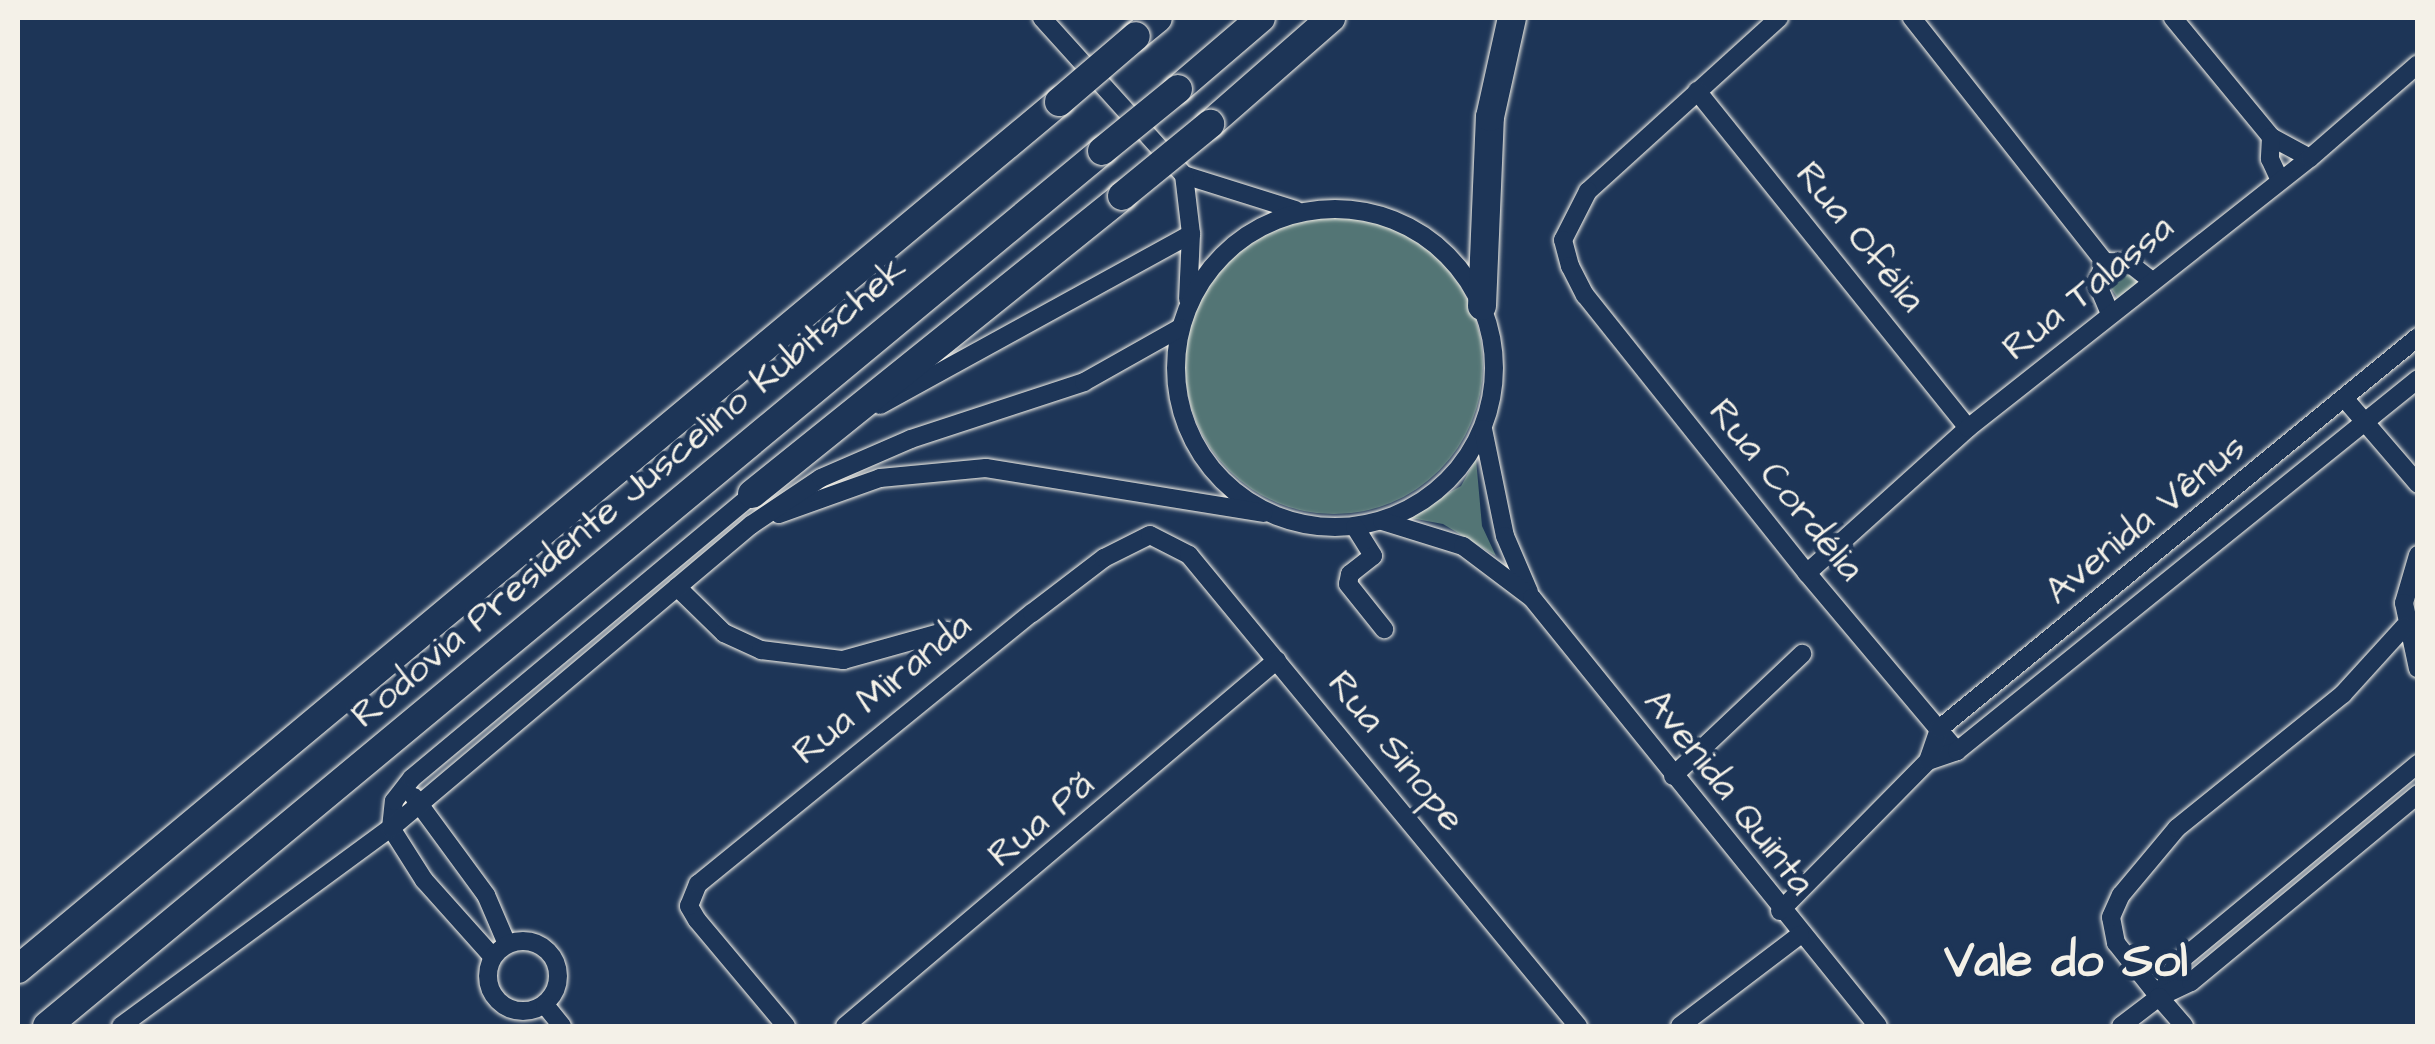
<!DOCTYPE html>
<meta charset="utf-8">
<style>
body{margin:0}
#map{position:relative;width:2435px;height:1044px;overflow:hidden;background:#1d3557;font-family:"Architects Daughter",sans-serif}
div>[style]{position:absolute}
.green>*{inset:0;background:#537575}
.round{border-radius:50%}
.roads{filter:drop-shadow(0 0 2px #f4f1e8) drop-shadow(0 0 2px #f4f1e8)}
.minor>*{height:18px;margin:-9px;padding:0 9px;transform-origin:9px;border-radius:9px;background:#1d3557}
.minor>.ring{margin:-9px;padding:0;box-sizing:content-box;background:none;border:18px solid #1d3557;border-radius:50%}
.highway>*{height:28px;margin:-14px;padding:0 14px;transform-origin:14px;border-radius:14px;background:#1d3557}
.bridges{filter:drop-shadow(0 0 2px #f4f1e8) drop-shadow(0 0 2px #f4f1e8)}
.highway-bridge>*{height:28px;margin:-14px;padding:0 14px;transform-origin:14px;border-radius:14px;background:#1d3557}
span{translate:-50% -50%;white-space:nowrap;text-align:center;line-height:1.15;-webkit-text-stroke:9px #1d3557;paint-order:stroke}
.street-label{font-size:38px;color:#f4f1e8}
.district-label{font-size:48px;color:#f4f1e8;font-weight:700}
.frame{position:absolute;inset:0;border:20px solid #f4f1e8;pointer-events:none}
</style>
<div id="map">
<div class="green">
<i class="round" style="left:1185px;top:216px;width:298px;height:298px"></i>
<i style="clip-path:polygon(2116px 265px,2138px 282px,2120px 302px,2103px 276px)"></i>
<i style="clip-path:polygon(1476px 459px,1482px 526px,1496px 556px,1443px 524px,1405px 517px,1461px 486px)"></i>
</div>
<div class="roads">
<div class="minor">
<i style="left:1042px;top:18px;width:212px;rotate:47.9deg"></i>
<i style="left:1184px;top:175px;width:117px;rotate:17.4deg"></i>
<i style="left:1779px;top:18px;width:258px;rotate:137.8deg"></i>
<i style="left:1588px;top:191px;width:55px;rotate:117deg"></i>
<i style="left:1563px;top:240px;width:27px;rotate:75deg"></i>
<i style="left:1570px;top:266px;width:33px;rotate:63deg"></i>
<i style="left:1585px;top:295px;width:356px;rotate:51.4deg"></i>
<i style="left:1807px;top:573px;width:233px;rotate:49.9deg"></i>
<i style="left:1912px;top:18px;width:311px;rotate:51.7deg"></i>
<i style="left:2173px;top:18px;width:154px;rotate:50.5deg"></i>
<i style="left:2271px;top:137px;width:44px;rotate:28.3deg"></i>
<i style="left:1697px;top:91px;width:432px;rotate:51.2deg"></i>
<i style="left:2271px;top:137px;width:22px;rotate:93deg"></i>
<i style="left:2270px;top:159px;width:23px;rotate:65deg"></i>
<i style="left:1184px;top:175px;width:59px;rotate:83.2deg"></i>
<i style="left:1191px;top:234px;width:65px;rotate:92.6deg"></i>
<i class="ring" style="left:1176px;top:209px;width:300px;height:300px"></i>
<i style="left:2105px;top:262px;width:22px;rotate:111deg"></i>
<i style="left:2097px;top:283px;width:33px;rotate:67deg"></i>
<i style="left:2105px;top:262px;width:24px;rotate:2deg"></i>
<i style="left:2129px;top:263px;width:28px;rotate:38deg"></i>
<i style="left:2345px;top:399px;width:112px;rotate:49.3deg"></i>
<i style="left:880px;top:405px;width:355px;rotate:-28.8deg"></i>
<i style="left:1483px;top:429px;width:109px;rotate:78.4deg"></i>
<i style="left:1505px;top:536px;width:61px;rotate:66.8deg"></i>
<i style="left:779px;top:514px;width:107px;rotate:-19.6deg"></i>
<i style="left:880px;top:478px;width:106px;rotate:-5.4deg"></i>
<i style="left:986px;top:468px;width:281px;rotate:9.2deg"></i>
<i style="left:1382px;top:521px;width:85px;rotate:17.2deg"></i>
<i style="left:1463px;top:546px;width:86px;rotate:37deg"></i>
<i style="left:1532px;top:598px;width:550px;rotate:51.05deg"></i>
<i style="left:1355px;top:527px;width:34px;rotate:58deg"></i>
<i style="left:1373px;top:556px;width:29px;rotate:142deg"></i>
<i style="left:1350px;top:574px;width:10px;rotate:101deg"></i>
<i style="left:1348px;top:584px;width:58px;rotate:51.3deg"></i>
<i style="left:2418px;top:555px;width:50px;rotate:106.3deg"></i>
<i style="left:2404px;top:603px;width:67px;rotate:78deg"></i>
<i style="left:1807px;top:573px;width:217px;rotate:-42deg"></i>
<i style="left:1968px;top:428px;width:436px;rotate:-38.3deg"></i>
<i style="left:2310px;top:158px;width:143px;rotate:-41deg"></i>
<i style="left:677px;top:587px;width:66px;rotate:44.4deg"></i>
<i style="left:724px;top:633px;width:41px;rotate:24.7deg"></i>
<i style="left:761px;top:650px;width:83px;rotate:7deg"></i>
<i style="left:843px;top:660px;width:108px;rotate:-15.6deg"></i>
<i style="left:1928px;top:761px;width:31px;rotate:-19deg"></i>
<i style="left:1957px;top:751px;width:592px;rotate:-38.9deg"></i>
<i style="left:1673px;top:776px;width:178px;rotate:-43.4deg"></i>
<i style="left:414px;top:797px;width:122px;rotate:53.7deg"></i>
<i style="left:486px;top:895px;width:53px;rotate:66.8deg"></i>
<i style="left:391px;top:828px;width:27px;rotate:-84deg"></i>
<i style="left:394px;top:801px;width:29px;rotate:-52deg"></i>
<i style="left:412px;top:778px;width:453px;rotate:-39.8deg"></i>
<i style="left:391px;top:828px;width:62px;rotate:57.6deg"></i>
<i style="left:424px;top:880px;width:102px;rotate:48.2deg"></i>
<i style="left:1780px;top:911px;width:211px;rotate:-45.4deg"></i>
<i style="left:1928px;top:761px;width:34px;rotate:-71deg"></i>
<i style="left:1939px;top:729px;width:619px;rotate:-39.3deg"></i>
<i class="ring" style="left:488px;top:941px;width:52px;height:52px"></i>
<i style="left:2159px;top:997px;width:69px;rotate:-128.5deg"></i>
<i style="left:2116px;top:943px;width:26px;rotate:-101deg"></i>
<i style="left:2111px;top:917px;width:24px;rotate:-66deg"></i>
<i style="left:2121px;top:895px;width:87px;rotate:-50.1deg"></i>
<i style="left:2177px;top:828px;width:213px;rotate:-38.9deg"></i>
<i style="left:2343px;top:694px;width:91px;rotate:-47.7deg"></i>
<i style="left:2159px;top:997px;width:37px;rotate:-63deg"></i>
<i style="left:2176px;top:964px;width:314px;rotate:-39.6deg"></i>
<i style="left:2159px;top:997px;width:35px;rotate:-25deg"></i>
<i style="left:2191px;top:982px;width:295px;rotate:-39.6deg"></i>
<i style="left:545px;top:1005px;width:27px;rotate:51deg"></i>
<i style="left:121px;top:1026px;width:335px;rotate:-36.3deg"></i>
<i style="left:391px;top:828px;width:471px;rotate:-40.1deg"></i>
<i style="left:751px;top:525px;width:84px;rotate:-33.9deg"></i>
<i style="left:821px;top:478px;width:98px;rotate:-23.4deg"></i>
<i style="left:911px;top:439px;width:182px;rotate:-18.2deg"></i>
<i style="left:1084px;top:382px;width:110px;rotate:-29.4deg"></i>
<i style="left:786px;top:1026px;width:138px;rotate:-130deg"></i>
<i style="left:697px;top:920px;width:16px;rotate:-120deg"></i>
<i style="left:689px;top:906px;width:24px;rotate:-68deg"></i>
<i style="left:698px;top:884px;width:430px;rotate:-39.1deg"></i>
<i style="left:1032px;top:613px;width:91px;rotate:-37.4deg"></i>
<i style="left:1104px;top:558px;width:51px;rotate:-26.6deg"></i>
<i style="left:1150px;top:535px;width:44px;rotate:27.1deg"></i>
<i style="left:1189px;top:555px;width:611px;rotate:50.45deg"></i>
<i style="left:845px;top:1026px;width:566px;rotate:-40.27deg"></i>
<i style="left:1680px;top:1026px;width:151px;rotate:-37.2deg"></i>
<i style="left:2121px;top:1026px;width:48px;rotate:-37.3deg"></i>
<i style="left:2159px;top:997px;width:38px;rotate:49deg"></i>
</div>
<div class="highway">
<i style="left:1136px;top:36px;width:28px;rotate:-39deg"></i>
<i style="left:1178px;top:89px;width:109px;rotate:-40.5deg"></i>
<i style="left:1210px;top:124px;width:161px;rotate:-41.2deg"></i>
<i style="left:1482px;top:306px;width:189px;rotate:-87.6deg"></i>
<i style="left:1490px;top:117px;width:101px;rotate:-77.5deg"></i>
<i style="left:752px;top:494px;width:475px;rotate:-38.8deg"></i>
<i style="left:18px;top:969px;width:1355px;rotate:-39.79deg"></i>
<i style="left:47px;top:1026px;width:1371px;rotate:-39.67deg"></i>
</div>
</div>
<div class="bridges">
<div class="highway-bridge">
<i style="left:1059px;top:102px;width:101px;rotate:-40.6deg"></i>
<i style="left:1102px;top:151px;width:98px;rotate:-39.2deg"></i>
<i style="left:1122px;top:196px;width:114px;rotate:-39.3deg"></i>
</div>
</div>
<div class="street-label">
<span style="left:1859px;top:238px;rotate:51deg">Rua Ofélia</span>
<span style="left:2089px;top:289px;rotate:-39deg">Rua Talassa</span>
<span style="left:1785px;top:491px;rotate:51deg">Rua Cordélia</span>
<span style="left:630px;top:493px;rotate:-40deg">Rodovia Presidente Juscelino Kubitschek</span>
<span style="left:2146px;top:520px;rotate:-39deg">Avenida Vênus</span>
<span style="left:883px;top:690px;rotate:-39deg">Rua Miranda</span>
<span style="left:1395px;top:752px;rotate:51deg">Rua Sinope</span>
<span style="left:1728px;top:793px;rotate:52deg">Avenida Quinta</span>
<span style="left:1042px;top:821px;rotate:-40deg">Rua Pã</span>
</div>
<div class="district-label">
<span style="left:2066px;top:963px">Vale do Sol</span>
</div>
<div class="frame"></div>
</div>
